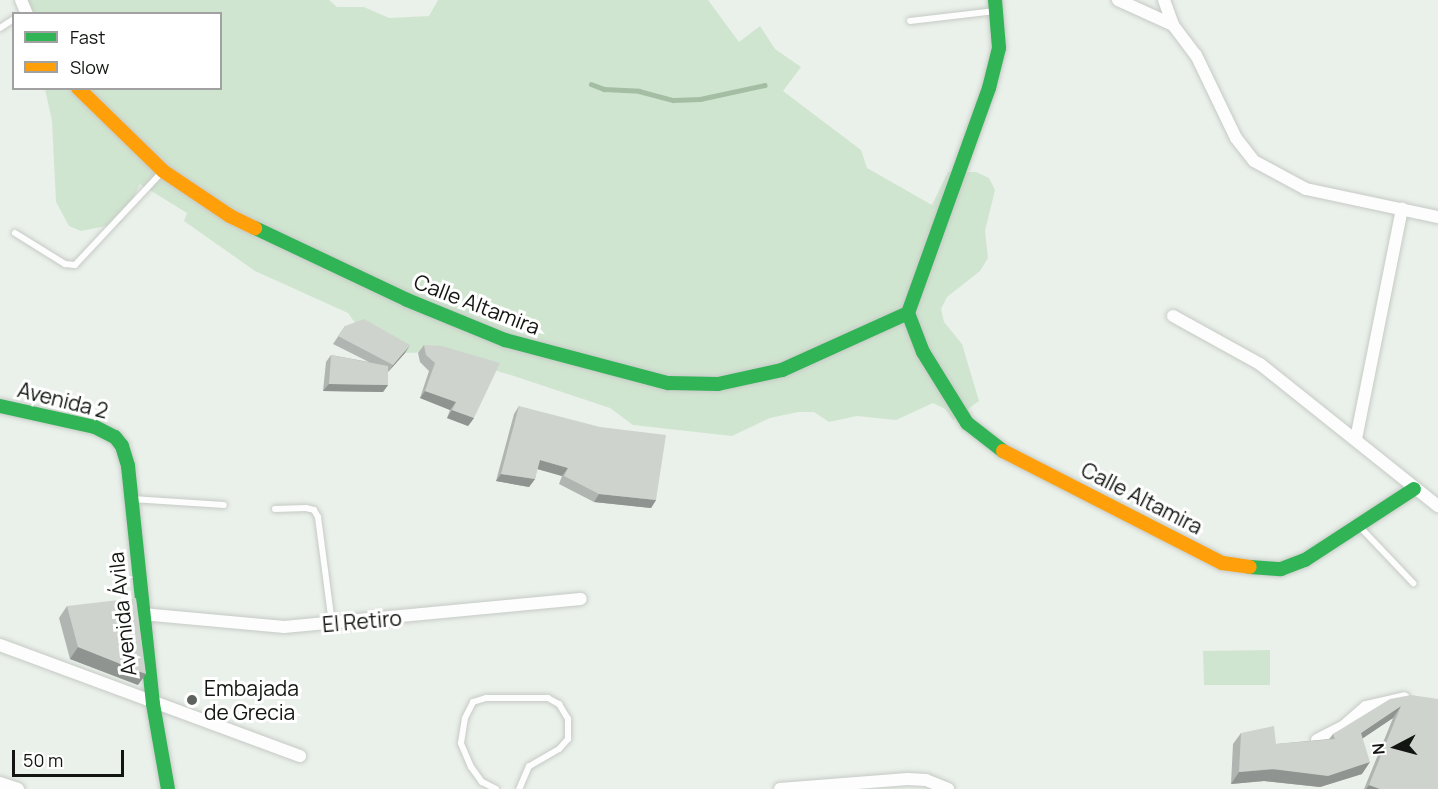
<!DOCTYPE html>
<meta charset="utf-8">
<style>
body{margin:0}
#map{position:relative;width:1438px;height:789px;overflow:hidden;background:#eaf0ea;font-family:Manrope,sans-serif}
div>[style]{position:absolute}
.green>*{inset:0;background:#d0e5d0}
.stream>*{height:4.5px;margin:-2.25px;padding:0 2.25px;transform-origin:2.25px;border-radius:2.25px;background:#a4bea4}
.roads{filter:drop-shadow(0 0 2px #c6cac6) drop-shadow(0 0 2px #c6cac6)}
.lane>*{height:6px;margin:-3px;padding:0 3px;transform-origin:3px;border-radius:3px;background:#fcfdfc}
.street>*{height:12px;margin:-6px;padding:0 6px;transform-origin:6px;border-radius:6px;background:#fcfdfc}
.fast>*{height:14px;margin:-7px;padding:0 7px;transform-origin:7px;border-radius:7px;background:#30b455}
.slow>*{height:14px;margin:-7px;padding:0 7px;transform-origin:7px;border-radius:7px;background:#ff9f0a}
.wall>*{inset:0;background:#b1b5b1}
.shaded-wall>*{inset:0;background:#909490}
.building>*{inset:0;background:#ced3ce}
.dots>*{width:16px;height:16px;translate:-50% -50%;box-sizing:border-box;border:3px solid #fff;border-radius:50%}
span{translate:-50% -50%;white-space:nowrap;text-align:center;line-height:1.15;-webkit-text-stroke:6px #fff;paint-order:stroke}
.street-label{font-size:21px;color:#121511}
.poi-label{font-size:21px;color:#121511}
.left{translate:0 -50%;text-align:left}
.legend{position:absolute;left:12px;top:12px;width:210px;height:78px;box-sizing:border-box;background:#fff;border:2px solid #a0a1a0;margin:0;padding:8px 10px;list-style:none;font-size:18px;color:#121511}
.legend li{display:flex;align-items:center;gap:12px;height:30px}
.legend b{width:30px;border:2px solid #a0a1a0}
.north{position:absolute;left:1366px;top:717px;width:60px;height:60px;-webkit-text-stroke:4px #fff;paint-order:stroke;rotate:264deg;font-size:16px;font-weight:700;line-height:24px;text-align:center;color:#121511}
.north::after{content:'';display:block;margin:auto;width:21px;height:27px;background:#121511;clip-path:polygon(50% 0,100% 100%,50% 72%,0 100%)}
.scale{position:absolute;left:12px;top:750px;width:112px;height:27px;box-sizing:border-box;border:3px solid #121511;border-top:0;padding-left:8px;font-size:18px;line-height:21px;white-space:nowrap;color:#121511;-webkit-text-stroke:4px #fff;paint-order:stroke}
</style>
<div id="map">
<div class="green">
<i style="clip-path:polygon(21px 0,329px 0,337px 7px,364px 7px,389px 18px,429px 16px,438px 0,708px 0,739px 42px,760px 26px,775px 49px,801px 67px,783px 91px,861px 150px,867px 168px,932px 205px,948px 172px,976px 172px,989px 178px,995px 190px,985px 231px,988px 258px,980px 271px,947px 297px,941px 309px,944px 322px,962px 344px,979px 401px,953px 420px,945px 409px,933px 403px,896px 420px,857px 416px,829px 422px,814px 412px,798px 412px,770px 418px,732px 436px,633px 425px,610px 408px,514px 376px,431px 352px,405px 353px,358px 327px,348px 313px,255px 271px,184px 221px,187px 213px,140px 184px,121px 223px,81px 231px,69px 226px,56px 202px,52px 121px,45px 89px,220px 88px,220px 14px,27px 13px)"></i>
<i style="clip-path:polygon(1270px 650px,1270px 685px,1204px 685px,1203px 651px)"></i>
</div>
<div class="stream">
<i style="left:591px;top:84px;width:14px;rotate:21deg"></i>
<i style="left:604px;top:89px;width:35px;rotate:3deg"></i>
<i style="left:639px;top:91px;width:35px;rotate:15deg"></i>
<i style="left:673px;top:100px;width:27px;rotate:-2deg"></i>
<i style="left:700px;top:99px;width:66px;rotate:-12.2deg"></i>
</div>
<div class="roads">
<div class="lane">
<i style="left:910px;top:21px;width:86px;rotate:-6.7deg"></i>
<i style="left:0;top:28px;width:17px;rotate:-33deg"></i>
<i style="left:15px;top:233px;width:59px;rotate:31.8deg"></i>
<i style="left:65px;top:264px;width:10px;rotate:6deg"></i>
<i style="left:75px;top:265px;width:127px;rotate:-46.9deg"></i>
<i style="left:132px;top:499px;width:92px;rotate:3.7deg"></i>
<i style="left:275px;top:509px;width:31px;rotate:-2deg"></i>
<i style="left:306px;top:508px;width:8px;rotate:14deg"></i>
<i style="left:314px;top:510px;width:8px;rotate:60deg"></i>
<i style="left:318px;top:517px;width:108px;rotate:82.5deg"></i>
<i style="left:1359px;top:526px;width:79px;rotate:46.5deg"></i>
<i style="left:496px;top:789px;width:16px;rotate:-153deg"></i>
<i style="left:482px;top:782px;width:19px;rotate:-126deg"></i>
<i style="left:471px;top:767px;width:26px;rotate:-113deg"></i>
<i style="left:461px;top:743px;width:25px;rotate:-81deg"></i>
<i style="left:465px;top:718px;width:18px;rotate:-63deg"></i>
<i style="left:473px;top:702px;width:14px;rotate:-17deg"></i>
<i style="left:486px;top:698px;width:62px"></i>
<i style="left:548px;top:698px;width:13px;rotate:29deg"></i>
<i style="left:559px;top:704px;width:17px;rotate:59deg"></i>
<i style="left:568px;top:719px;width:20px;rotate:90deg"></i>
<i style="left:568px;top:739px;width:13px;rotate:132deg"></i>
<i style="left:559px;top:749px;width:34px;rotate:150deg"></i>
<i style="left:529px;top:766px;width:25px;rotate:113deg"></i>
</div>
<div class="street">
<i style="left:21px;top:0;width:15px;rotate:67deg"></i>
<i style="left:1118px;top:0;width:60px;rotate:24.4deg"></i>
<i style="left:1173px;top:25px;width:38px;rotate:53deg"></i>
<i style="left:1196px;top:55px;width:92px;rotate:64.3deg"></i>
<i style="left:1236px;top:138px;width:29px;rotate:52deg"></i>
<i style="left:1254px;top:161px;width:59px;rotate:28.3deg"></i>
<i style="left:1306px;top:189px;width:135px;rotate:12deg"></i>
<i style="left:1164px;top:0;width:27px;rotate:70deg"></i>
<i style="left:1173px;top:316px;width:99px;rotate:28.9deg"></i>
<i style="left:1260px;top:364px;width:228px;rotate:38.6deg"></i>
<i style="left:1356px;top:439px;width:235px;rotate:-78.7deg"></i>
<i style="left:142px;top:614px;width:143px;rotate:5.2deg"></i>
<i style="left:284px;top:627px;width:298px;rotate:-5.4deg"></i>
<i style="left:0;top:645px;width:320px;rotate:20.3deg"></i>
<i style="left:1317px;top:740px;width:29px;rotate:-27deg"></i>
<i style="left:1343px;top:727px;width:30px;rotate:-41deg"></i>
<i style="left:1366px;top:707px;width:39px;rotate:-13deg"></i>
<i style="left:0;top:783px;width:19px;rotate:18deg"></i>
<i style="left:780px;top:789px;width:128px;rotate:-4.5deg"></i>
<i style="left:908px;top:779px;width:18px;rotate:3deg"></i>
<i style="left:926px;top:780px;width:24px;rotate:22deg"></i>
</div>
<div class="fast">
<i style="left:995px;top:0;width:48px;rotate:85.2deg"></i>
<i style="left:999px;top:48px;width:41px;rotate:104deg"></i>
<i style="left:989px;top:88px;width:239px;rotate:109.8deg"></i>
<i style="left:908px;top:313px;width:42px;rotate:69deg"></i>
<i style="left:923px;top:352px;width:84px;rotate:58.2deg"></i>
<i style="left:967px;top:423px;width:46px;rotate:37.9deg"></i>
<i style="left:255px;top:228px;width:168px;rotate:25.3deg"></i>
<i style="left:407px;top:300px;width:106px;rotate:22.2deg"></i>
<i style="left:505px;top:340px;width:169px;rotate:14.8deg"></i>
<i style="left:668px;top:383px;width:50px;rotate:1.1deg"></i>
<i style="left:718px;top:384px;width:66px;rotate:-12.3deg"></i>
<i style="left:782px;top:370px;width:138px;rotate:-24.3deg"></i>
<i style="left:0;top:406px;width:97px;rotate:12.5deg"></i>
<i style="left:95px;top:427px;width:22px;rotate:27deg"></i>
<i style="left:115px;top:437px;width:11px;rotate:52deg"></i>
<i style="left:122px;top:446px;width:21px;rotate:73deg"></i>
<i style="left:128px;top:466px;width:239px;rotate:84deg"></i>
<i style="left:153px;top:704px;width:86px;rotate:80deg"></i>
<i style="left:1250px;top:567px;width:31px;rotate:4deg"></i>
<i style="left:1281px;top:569px;width:26px;rotate:-21deg"></i>
<i style="left:1305px;top:560px;width:130px;rotate:-33.1deg"></i>
</div>
<div class="slow">
<i style="left:78px;top:88px;width:119px;rotate:44.3deg"></i>
<i style="left:163px;top:171px;width:81px;rotate:33.9deg"></i>
<i style="left:230px;top:216px;width:28px;rotate:26deg"></i>
<i style="left:1003px;top:451px;width:246px;rotate:27.1deg"></i>
<i style="left:1222px;top:563px;width:28px;rotate:8deg"></i>
</div>
</div>
<div class="wall">
<i style="clip-path:polygon(345px 326px,405px 353px,388px 372px,388px 385px,383px 392px,323px 391px,326px 362px,331px 355px,369px 362px,333px 344px)"></i>
<i style="clip-path:polygon(424px 345px,474px 418px,468px 426px,447px 418px,450px 410px,420px 398px,429px 371px,420px 362px,418px 353px)"></i>
<i style="clip-path:polygon(519px 406px,656px 500px,651px 508px,594px 502px,559px 484px,562px 476px,537px 469px,535px 479px,529px 487px,496px 481px,514px 414px)"></i>
<i style="clip-path:polygon(67px 606px,138px 685px,70px 659px,59px 618px)"></i>
<i style="clip-path:polygon(1411px 695px,1438px 789px,1364px 789px,1393px 718px,1362px 738px,1362px 774px,1320px 787px,1264px 781px,1231px 784px,1233px 744px,1241px 733px,1276px 744px,1329px 739px,1333px 734px)"></i>
</div>
<div class="shaded-wall">
<i style="clip-path:polygon(410px 345px,405px 353px,388px 372px,393px 365px)"></i>
<i style="clip-path:polygon(329px 384px,388px 385px,383px 392px,323px 391px)"></i>
<i style="clip-path:polygon(425px 391px,456px 402px,450px 410px,420px 398px)"></i>
<i style="clip-path:polygon(452px 410px,474px 418px,468px 426px,447px 418px)"></i>
<i style="clip-path:polygon(540px 460px,568px 468px,562px 476px,534px 468px)"></i>
<i style="clip-path:polygon(501px 474px,535px 479px,529px 487px,496px 481px)"></i>
<i style="clip-path:polygon(599px 494px,656px 500px,651px 508px,594px 502px)"></i>
<i style="clip-path:polygon(78px 647px,146px 674px,138px 685px,70px 659px)"></i>
<i style="clip-path:polygon(1401px 706px,1393px 718px,1353px 745px,1361px 733px)"></i>
<i style="clip-path:polygon(1370px 762px,1362px 774px,1320px 787px,1264px 781px,1231px 784px,1239px 772px)"></i>
<i style="clip-path:polygon(1369px 785px,1380px 789px,1366px 789px)"></i>
</div>
<div class="building">
<i style="clip-path:polygon(364px 319px,410px 345px,393px 365px,338px 336px,345px 326px)"></i>
<i style="clip-path:polygon(424px 345px,442px 346px,500px 363px,474px 418px,452px 410px,456px 402px,425px 391px,435px 363px,426px 355px)"></i>
<i style="clip-path:polygon(331px 355px,388px 366px,388px 385px,329px 384px)"></i>
<i style="clip-path:polygon(519px 406px,600px 427px,666px 435px,656px 500px,599px 494px,564px 476px,568px 468px,540px 460px,535px 479px,501px 474px)"></i>
<i style="clip-path:polygon(136px 598px,146px 674px,78px 647px,67px 606px)"></i>
<i style="clip-path:polygon(1411px 695px,1438px 699px,1438px 789px,1380px 789px,1369px 785px,1401px 706px,1361px 733px,1370px 762px,1328px 776px,1272px 769px,1239px 772px,1241px 733px,1274px 726px,1276px 744px,1335px 739px,1333px 734px,1390px 699px)"></i>
</div>
<div class="dots">
<i style="left:192px;top:700px;background:#5e625d"></i>
</div>
<div class="street-label">
<span style="left:477px;top:304px;rotate:21deg">Calle Altamira</span>
<span style="left:63px;top:400px;rotate:14deg">Avenida 2</span>
<span style="left:1142px;top:498px;rotate:27deg">Calle Altamira</span>
<span style="left:122px;top:614px;rotate:-96deg">Avenida Ávila</span>
<span style="left:362px;top:621px;rotate:-5deg">El Retiro</span>
</div>
<div class="poi-label">
<span class="left" style="left:204px;top:700px">Embajada<br>de Grecia</span>
</div>
<ul class="legend">
<li><b style="height:8px;background:#30b455"></b>Fast</li>
<li><b style="height:8px;background:#ff9f0a"></b>Slow</li>
</ul>
<div class="north">N</div>
<div class="scale">50 m</div>
</div>
